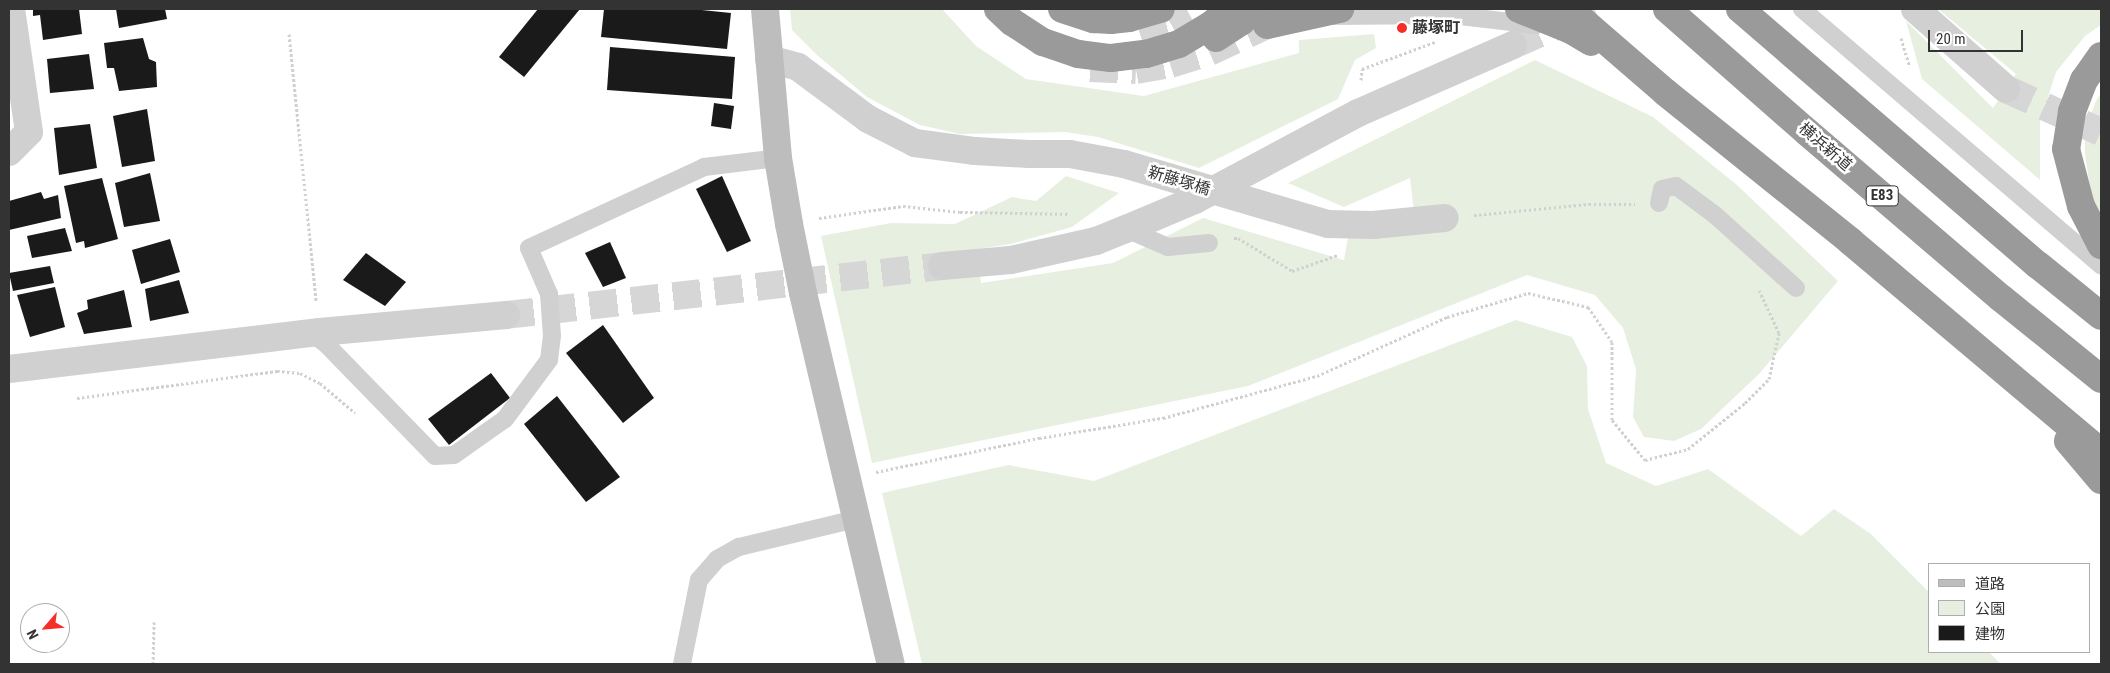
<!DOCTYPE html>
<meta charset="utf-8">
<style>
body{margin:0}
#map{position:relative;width:2110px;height:673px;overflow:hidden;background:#fff;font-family:"Roboto Condensed","Noto Sans JP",sans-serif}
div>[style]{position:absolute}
.green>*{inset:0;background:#e7f0e0}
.building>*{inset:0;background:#1a1a1a}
.street-tunnel>*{height:28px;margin-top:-14px;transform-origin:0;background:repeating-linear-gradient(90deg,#d6d6d6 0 28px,transparent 0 42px)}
.highway-tunnel>*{height:28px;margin-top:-14px;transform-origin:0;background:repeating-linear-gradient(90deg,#d6d6d6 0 28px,transparent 0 42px)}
.path>*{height:3px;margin-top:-1.5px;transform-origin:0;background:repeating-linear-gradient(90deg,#d0d0d0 0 2.5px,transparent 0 5px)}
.lane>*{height:18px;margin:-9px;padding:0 9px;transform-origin:9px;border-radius:9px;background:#d0d0d0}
.street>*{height:28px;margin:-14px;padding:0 14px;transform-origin:14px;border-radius:14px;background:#d0d0d0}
.secondary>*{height:28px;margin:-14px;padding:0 14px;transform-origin:14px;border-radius:14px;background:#bdbdbd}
.highway>*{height:28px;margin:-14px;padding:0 14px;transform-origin:14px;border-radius:14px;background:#9a9a9a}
.street-bridge>*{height:28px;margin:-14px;padding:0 14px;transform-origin:14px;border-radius:14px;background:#d0d0d0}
.dots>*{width:14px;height:14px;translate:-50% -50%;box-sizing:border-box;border:2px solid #fff;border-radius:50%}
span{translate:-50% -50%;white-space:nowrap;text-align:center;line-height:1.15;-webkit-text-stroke:5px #fff;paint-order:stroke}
.shield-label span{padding:1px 4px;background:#fff;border:1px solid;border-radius:4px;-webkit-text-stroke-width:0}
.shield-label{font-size:15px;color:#333;font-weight:700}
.poi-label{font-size:16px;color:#333;font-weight:700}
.left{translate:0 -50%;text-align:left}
.street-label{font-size:16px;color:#333}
.frame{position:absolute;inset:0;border:10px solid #333;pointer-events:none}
.legend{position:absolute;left:1928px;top:563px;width:162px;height:90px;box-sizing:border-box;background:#fff;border:1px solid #adadad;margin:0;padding:6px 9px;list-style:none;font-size:15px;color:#333}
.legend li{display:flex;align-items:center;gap:10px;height:25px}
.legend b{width:25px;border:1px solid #adadad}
.north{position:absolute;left:20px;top:603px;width:50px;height:50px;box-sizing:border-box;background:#fff;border:1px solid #adadad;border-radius:50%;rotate:243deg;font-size:14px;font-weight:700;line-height:20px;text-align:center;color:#333}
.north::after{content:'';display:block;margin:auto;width:18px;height:22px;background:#f62e28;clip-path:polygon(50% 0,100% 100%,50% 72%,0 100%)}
.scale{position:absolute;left:1928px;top:30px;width:95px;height:22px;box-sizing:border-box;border:2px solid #333;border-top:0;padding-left:6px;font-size:15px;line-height:18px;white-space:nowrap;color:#333;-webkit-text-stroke:4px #fff;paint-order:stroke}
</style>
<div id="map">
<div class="green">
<i style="clip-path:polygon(790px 9px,942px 9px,976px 46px,1026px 79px,1144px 96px,1299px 53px,1299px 40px,1374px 34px,1376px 48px,1355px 60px,1338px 99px,1199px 168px,1098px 137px,1065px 132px,960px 134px,920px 125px,867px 97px,817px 55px,792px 30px)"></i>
<i style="clip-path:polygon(1938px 9px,2101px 9px,2101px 25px,2085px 36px,2056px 72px,2040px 122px,2040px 180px,1922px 79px,1906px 21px,1993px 108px,2016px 74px)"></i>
<i style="clip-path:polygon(1535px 60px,1653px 117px,1737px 185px,1838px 281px,1759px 374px,1701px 429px,1674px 441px,1644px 437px,1633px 417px,1636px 369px,1623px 328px,1595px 295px,1527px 275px,1248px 386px,872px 463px,821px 236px,891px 223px,955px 224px,1012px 197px,1036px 201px,1066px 176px,1119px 193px,1072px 227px,1011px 244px,977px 249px,981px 283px,1113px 263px,1203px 218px,1344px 260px,1348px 237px,1416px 230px,1410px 178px,1344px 207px,1288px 183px)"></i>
<i style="clip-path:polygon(2101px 93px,2101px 216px,2091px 195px,2085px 154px,2085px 131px,2096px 101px)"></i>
<i style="clip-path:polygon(1516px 320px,1572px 337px,1587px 366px,1588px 409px,1606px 463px,1656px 486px,1708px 469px,1801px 536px,1834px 509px,1871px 534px,1929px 592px,1929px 652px,1989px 652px,2001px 664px,922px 664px,882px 493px,1008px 465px,1094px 481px)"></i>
</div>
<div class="building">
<i style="clip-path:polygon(33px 9px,79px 9px,82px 34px,43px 40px,40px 15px,33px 16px)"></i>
<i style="clip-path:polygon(116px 9px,165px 9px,167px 19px,119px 28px)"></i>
<i style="clip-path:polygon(538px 9px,580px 9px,524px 77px,499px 57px)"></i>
<i style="clip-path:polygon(604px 9px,692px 9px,731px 13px,727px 49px,601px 37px)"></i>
<i style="clip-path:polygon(143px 38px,149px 59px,156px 62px,157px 87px,119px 91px,114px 68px,107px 68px,104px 43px)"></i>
<i style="clip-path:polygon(610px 47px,735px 57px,732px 99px,607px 90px)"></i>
<i style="clip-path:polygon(89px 54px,94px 89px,50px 93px,47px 59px)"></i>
<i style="clip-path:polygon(714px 103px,734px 106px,731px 129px,711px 126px)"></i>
<i style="clip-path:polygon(147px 109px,155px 161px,122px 167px,113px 116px)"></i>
<i style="clip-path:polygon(90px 124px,97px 168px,59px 175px,54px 128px)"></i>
<i style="clip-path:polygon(150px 173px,160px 221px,124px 227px,115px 183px)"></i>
<i style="clip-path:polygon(722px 176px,751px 241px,727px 252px,696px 189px)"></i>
<i style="clip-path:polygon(102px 178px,118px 239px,85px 248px,84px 241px,76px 243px,64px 186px)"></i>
<i style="clip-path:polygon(41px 192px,44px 199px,58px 195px,61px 218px,9px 230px,9px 201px)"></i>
<i style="clip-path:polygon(65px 228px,72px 251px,32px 258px,27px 236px)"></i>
<i style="clip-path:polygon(170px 239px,180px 272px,141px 284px,132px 250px)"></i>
<i style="clip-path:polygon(610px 242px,626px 278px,603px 287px,585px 253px)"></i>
<i style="clip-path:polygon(366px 253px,406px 282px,385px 306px,343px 280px)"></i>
<i style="clip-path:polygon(50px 266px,54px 283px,13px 291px,9px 273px)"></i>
<i style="clip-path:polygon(179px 280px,189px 313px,150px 321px,145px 289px)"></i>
<i style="clip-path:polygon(55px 287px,65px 327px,30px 337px,17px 295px)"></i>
<i style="clip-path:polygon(124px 290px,132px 327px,84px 334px,77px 313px,88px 309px,87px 300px)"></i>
<i style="clip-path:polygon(603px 325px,654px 398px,623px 423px,566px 353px)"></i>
<i style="clip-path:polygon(491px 373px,510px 398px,449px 445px,428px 419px)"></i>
<i style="clip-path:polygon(557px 396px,620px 477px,586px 502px,524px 424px)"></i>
</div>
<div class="street-tunnel">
<i style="left:1513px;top:45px;width:89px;rotate:-24deg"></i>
<i style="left:2006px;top:89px;width:104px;rotate:24.4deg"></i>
<i style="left:506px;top:315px;width:439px;rotate:-6.4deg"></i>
</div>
<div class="highway-tunnel">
<i style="left:1138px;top:28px;width:31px;rotate:-17deg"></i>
<i style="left:1168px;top:19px;width:21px;rotate:-29deg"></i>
<i style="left:1090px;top:68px;width:46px;rotate:2.5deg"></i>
<i style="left:1136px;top:70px;width:35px;rotate:-10deg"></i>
<i style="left:1170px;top:64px;width:41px;rotate:-17.1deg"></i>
<i style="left:1209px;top:52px;width:64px;rotate:-25deg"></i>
</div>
<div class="path">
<i style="left:289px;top:34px;width:269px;rotate:84.2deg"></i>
<i style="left:1901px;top:38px;width:30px;rotate:73deg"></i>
<i style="left:1361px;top:80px;width:11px;rotate:-85deg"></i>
<i style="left:1362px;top:69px;width:78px;rotate:-20.3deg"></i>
<i style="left:1474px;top:215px;width:116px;rotate:-5.5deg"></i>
<i style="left:1589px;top:204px;width:46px"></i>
<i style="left:819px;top:218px;width:85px;rotate:-8.1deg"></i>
<i style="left:903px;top:206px;width:57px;rotate:6deg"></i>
<i style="left:960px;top:212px;width:109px;rotate:1.1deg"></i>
<i style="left:1234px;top:238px;width:4px"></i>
<i style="left:1238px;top:238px;width:63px;rotate:31.4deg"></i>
<i style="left:1292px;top:271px;width:49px;rotate:-19.2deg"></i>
<i style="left:77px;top:398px;width:202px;rotate:-7.7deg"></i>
<i style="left:277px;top:371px;width:23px;rotate:5deg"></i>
<i style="left:300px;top:373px;width:22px;rotate:27deg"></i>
<i style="left:320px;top:383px;width:46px;rotate:40.6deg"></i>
<i style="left:876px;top:472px;width:167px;rotate:-11.8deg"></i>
<i style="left:1039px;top:438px;width:126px;rotate:-9.2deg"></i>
<i style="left:1163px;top:418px;width:160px;rotate:-15.3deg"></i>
<i style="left:1317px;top:376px;width:143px;rotate:-24.4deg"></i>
<i style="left:1447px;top:317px;width:84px;rotate:-16.5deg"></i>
<i style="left:1528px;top:293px;width:62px;rotate:13.1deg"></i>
<i style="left:1588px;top:307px;width:42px;rotate:55.6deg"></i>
<i style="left:1612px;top:342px;width:78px;rotate:90deg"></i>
<i style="left:1612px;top:420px;width:52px;rotate:50.5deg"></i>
<i style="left:1645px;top:460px;width:44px;rotate:-14.3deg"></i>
<i style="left:1688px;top:449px;width:73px;rotate:-38.9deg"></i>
<i style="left:1745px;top:403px;width:34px;rotate:-45deg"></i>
<i style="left:1769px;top:379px;width:47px;rotate:-77.7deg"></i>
<i style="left:1779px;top:333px;width:47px;rotate:-114.9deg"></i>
<i style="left:153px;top:664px;width:42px;rotate:-88.6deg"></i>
</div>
<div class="lane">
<i style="left:1802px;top:9px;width:394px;rotate:40.6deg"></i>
<i style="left:1328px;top:16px;width:123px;rotate:-0.5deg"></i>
<i style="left:1451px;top:15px;width:86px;rotate:6.7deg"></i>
<i style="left:1659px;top:203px;width:14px;rotate:-78deg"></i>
<i style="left:1662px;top:189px;width:14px;rotate:-12deg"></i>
<i style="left:1676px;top:186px;width:49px;rotate:36.6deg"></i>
<i style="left:1715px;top:215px;width:109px;rotate:42deg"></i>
<i style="left:1126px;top:229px;width:46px;rotate:23.2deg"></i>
<i style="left:1168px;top:247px;width:41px;rotate:-5.6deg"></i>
<i style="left:311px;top:333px;width:19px;rotate:36deg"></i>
<i style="left:326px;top:344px;width:156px;rotate:45.8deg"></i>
<i style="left:435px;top:456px;width:19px;rotate:-3deg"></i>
<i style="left:454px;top:455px;width:62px;rotate:-35.2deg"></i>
<i style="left:505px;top:419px;width:74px;rotate:-53.3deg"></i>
<i style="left:549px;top:360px;width:24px;rotate:-83deg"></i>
<i style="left:552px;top:336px;width:42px;rotate:-94.1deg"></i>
<i style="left:549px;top:294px;width:50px;rotate:-113.5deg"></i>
<i style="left:529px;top:248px;width:193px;rotate:-24.8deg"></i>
<i style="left:704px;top:167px;width:75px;rotate:-6.9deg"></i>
<i style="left:682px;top:664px;width:86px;rotate:-78.6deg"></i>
<i style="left:699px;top:580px;width:28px;rotate:-49deg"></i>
<i style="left:717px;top:559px;width:25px;rotate:-29deg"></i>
<i style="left:739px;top:547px;width:120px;rotate:-13.5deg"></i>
</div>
<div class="street">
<i style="left:1915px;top:9px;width:121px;rotate:41.3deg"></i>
<i style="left:769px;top:59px;width:30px;rotate:15deg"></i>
<i style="left:798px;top:67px;width:87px;rotate:36.6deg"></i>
<i style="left:868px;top:119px;width:53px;rotate:27.1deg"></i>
<i style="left:915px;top:143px;width:61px;rotate:7.6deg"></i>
<i style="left:975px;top:151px;width:54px;rotate:3.2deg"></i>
<i style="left:9px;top:152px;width:28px;rotate:-45deg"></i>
<i style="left:29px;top:132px;width:124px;rotate:-98.3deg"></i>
<i style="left:1328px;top:224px;width:45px;rotate:1.3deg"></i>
<i style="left:1373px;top:225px;width:72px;rotate:-5.6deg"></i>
<i style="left:942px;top:266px;width:69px;rotate:-5deg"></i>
<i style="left:1011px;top:260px;width:87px;rotate:-12.6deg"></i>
<i style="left:1096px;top:241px;width:32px;rotate:-22deg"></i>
<i style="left:1126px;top:229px;width:75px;rotate:-22.8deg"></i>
<i style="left:1195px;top:200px;width:185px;rotate:-28.1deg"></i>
<i style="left:1358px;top:113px;width:169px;rotate:-23.7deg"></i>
<i style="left:9px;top:369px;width:313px;rotate:-6.8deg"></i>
<i style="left:320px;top:332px;width:187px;rotate:-5.2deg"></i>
</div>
<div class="secondary">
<i style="left:765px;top:9px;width:150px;rotate:85deg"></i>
<i style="left:778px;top:158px;width:67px;rotate:80.5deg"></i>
<i style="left:789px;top:224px;width:70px;rotate:78.5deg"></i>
<i style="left:803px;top:293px;width:381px;rotate:76.7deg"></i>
</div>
<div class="highway">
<i style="left:998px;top:9px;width:19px;rotate:43deg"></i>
<i style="left:1012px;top:22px;width:37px;rotate:33deg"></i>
<i style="left:1043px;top:42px;width:37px;rotate:19deg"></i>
<i style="left:1078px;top:54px;width:33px;rotate:7deg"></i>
<i style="left:1111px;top:58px;width:35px;rotate:-7deg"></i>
<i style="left:1146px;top:54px;width:34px;rotate:-17deg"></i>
<i style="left:1179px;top:44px;width:37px;rotate:-31deg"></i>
<i style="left:1211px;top:25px;width:25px;rotate:-40deg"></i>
<i style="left:1062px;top:9px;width:33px;rotate:18deg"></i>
<i style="left:1093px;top:19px;width:18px;rotate:3deg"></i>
<i style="left:1111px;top:20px;width:18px;rotate:-6deg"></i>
<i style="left:1129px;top:18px;width:33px;rotate:-16deg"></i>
<i style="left:1519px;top:9px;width:56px;rotate:22deg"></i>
<i style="left:1571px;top:30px;width:23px;rotate:31deg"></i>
<i style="left:1569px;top:9px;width:127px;rotate:40.8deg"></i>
<i style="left:1665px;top:92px;width:238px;rotate:38.8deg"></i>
<i style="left:1850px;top:241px;width:328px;rotate:40.1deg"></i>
<i style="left:1667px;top:9px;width:186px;rotate:41.3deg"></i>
<i style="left:1807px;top:132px;width:255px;rotate:40.6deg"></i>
<i style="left:2001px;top:298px;width:129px;rotate:39deg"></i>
<i style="left:1740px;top:9px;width:393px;rotate:40.7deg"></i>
<i style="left:2038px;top:265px;width:81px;rotate:39deg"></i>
<i style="left:1267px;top:25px;width:75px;rotate:-12.4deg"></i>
<i style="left:1216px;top:38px;width:31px;rotate:-33deg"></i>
<i style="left:1242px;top:21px;width:18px;rotate:-43deg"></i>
<i style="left:2101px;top:56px;width:29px;rotate:125deg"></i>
<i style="left:2084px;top:80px;width:34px;rotate:111deg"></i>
<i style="left:2072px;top:112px;width:37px;rotate:99deg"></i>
<i style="left:2066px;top:149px;width:59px;rotate:75.3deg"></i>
<i style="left:2081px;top:206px;width:44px;rotate:62.9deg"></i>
<i style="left:2068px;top:441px;width:51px;rotate:49.8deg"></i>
</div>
<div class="street-bridge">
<i style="left:1029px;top:154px;width:41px"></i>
<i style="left:1070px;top:154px;width:55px;rotate:10.5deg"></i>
<i style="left:1124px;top:164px;width:213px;rotate:16.4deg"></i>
</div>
<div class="dots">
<i style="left:1402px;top:28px;background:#f62e28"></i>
</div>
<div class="shield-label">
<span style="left:1882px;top:196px">E83</span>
</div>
<div class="poi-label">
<span class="left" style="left:1412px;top:28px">藤塚町</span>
</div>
<div class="street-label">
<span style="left:1825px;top:147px;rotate:41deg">横浜新道</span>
<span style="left:1179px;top:181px;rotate:17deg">新藤塚橋</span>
</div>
<div class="frame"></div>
<ul class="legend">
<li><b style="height:6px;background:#bdbdbd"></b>道路</li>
<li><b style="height:14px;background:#e7f0e0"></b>公園</li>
<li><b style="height:14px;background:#1a1a1a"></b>建物</li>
</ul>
<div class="north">N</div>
<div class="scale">20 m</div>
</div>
